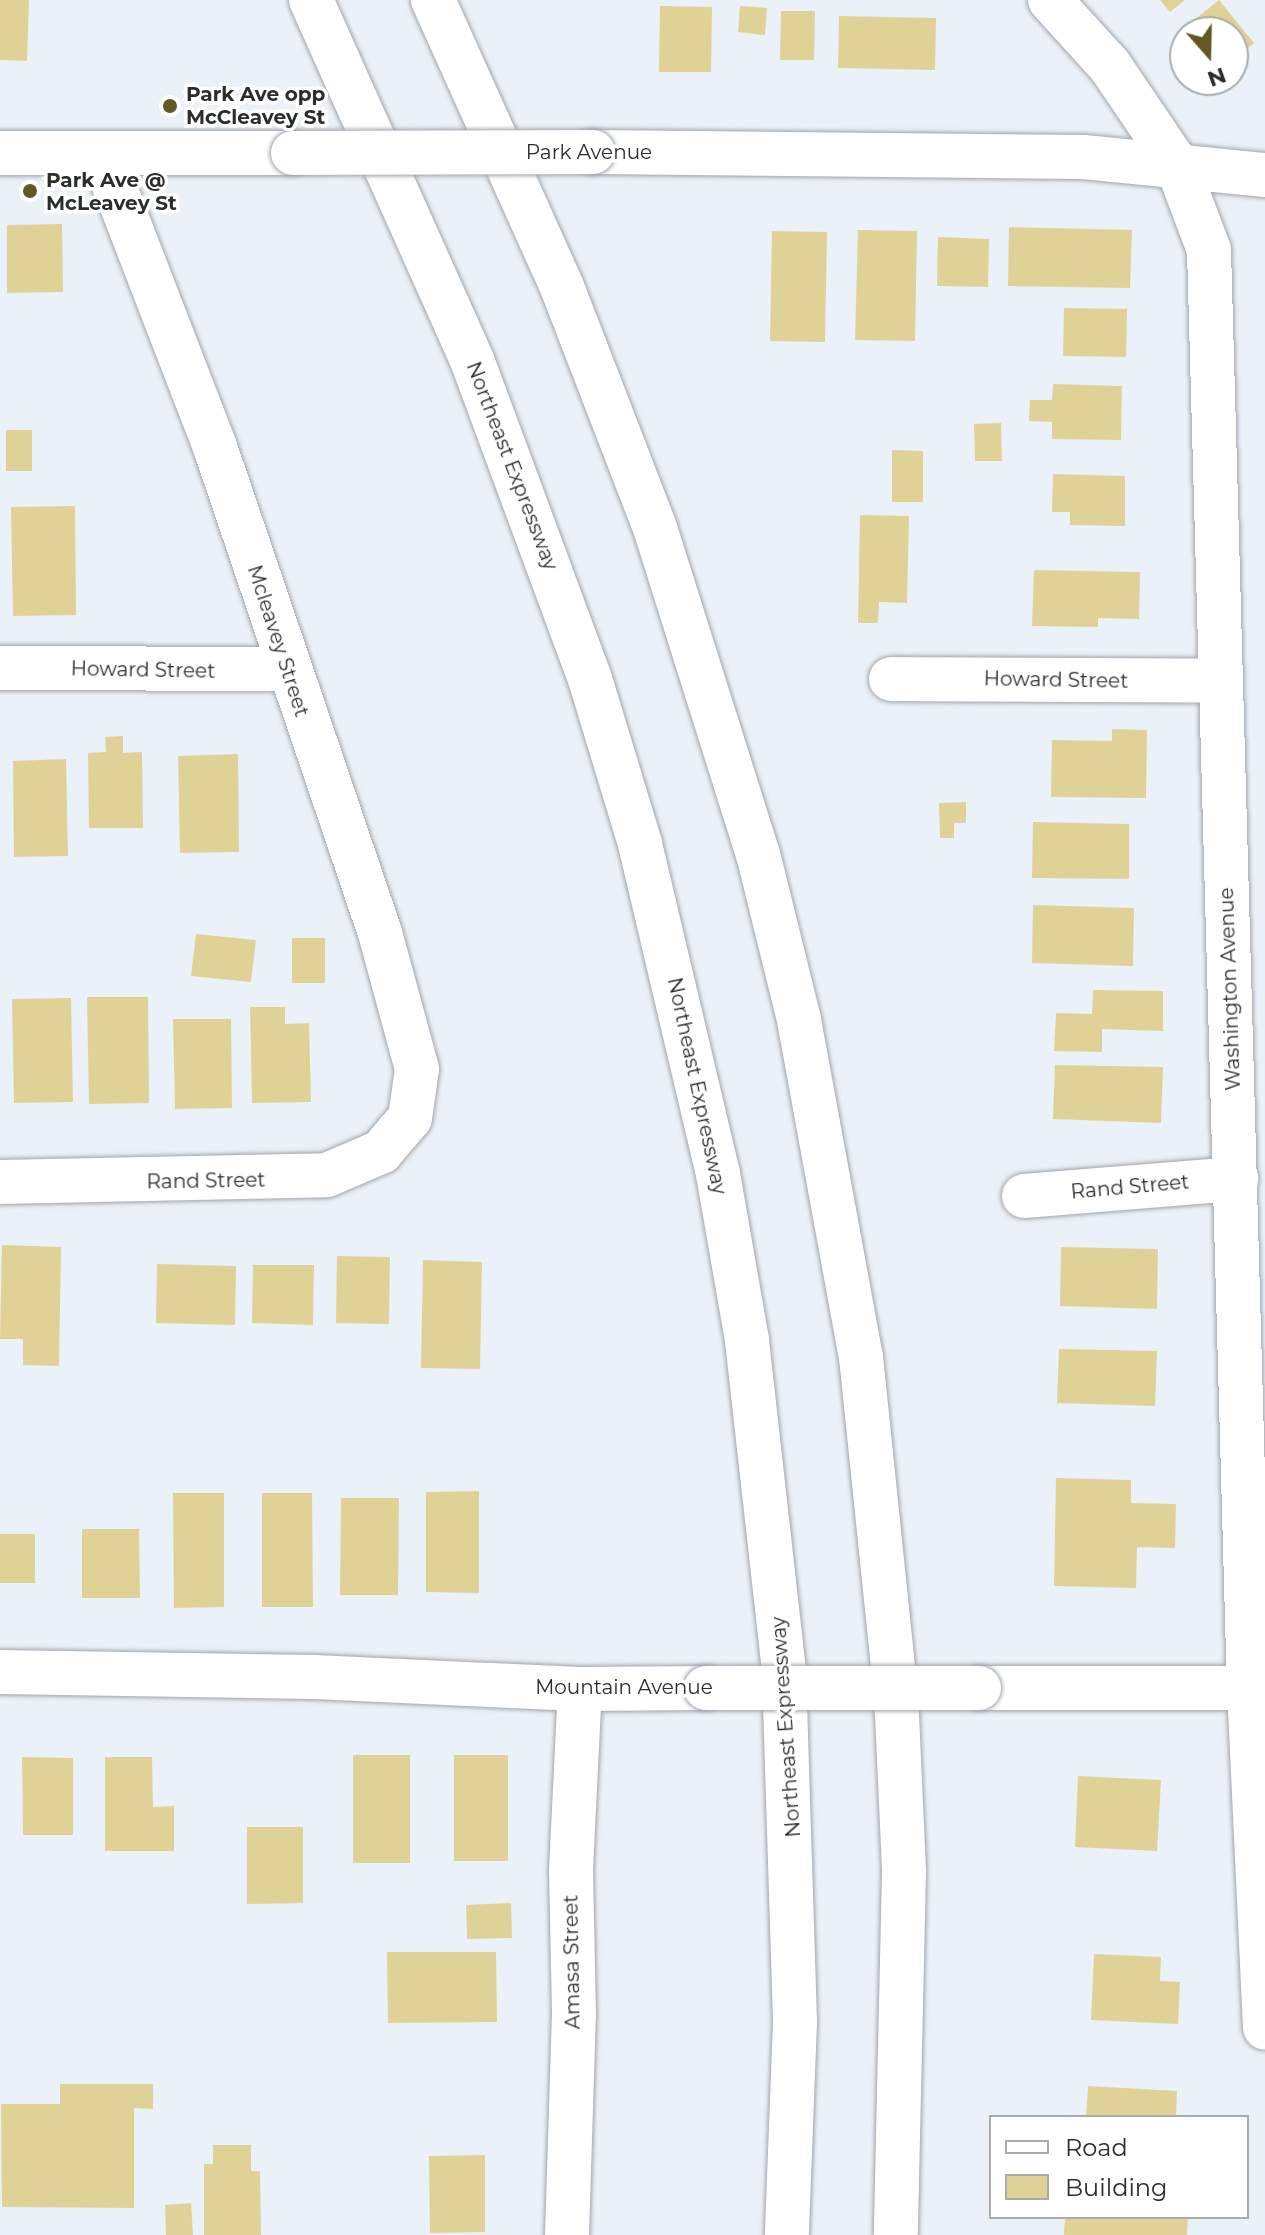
<!DOCTYPE html>
<style>
body{margin:0}
#map{position:relative;width:1265px;height:2235px;overflow:hidden;background:#ebf1f8;font-family:Montserrat,sans-serif}
div>[style]{position:absolute}
.building>*{inset:0;background:#e0d296}
.roads{filter:drop-shadow(0 0 2px #a0a5ac) drop-shadow(0 0 2px #a0a5ac)}
.minor>*{height:44px;margin:-22px;padding:0 22px;transform-origin:22px;border-radius:22px;background:#fff}
.major>*{height:44px;margin:-22px;padding:0 22px;transform-origin:22px;border-radius:22px;background:#fff}
.highway>*{height:44px;margin:-22px;padding:0 22px;transform-origin:22px;border-radius:22px;background:#fff}
.bridges{filter:drop-shadow(0 0 2px #a0a5ac) drop-shadow(0 0 2px #a0a5ac)}
.minor-bridge>*{height:44px;margin:-22px;padding:0 22px;transform-origin:22px;border-radius:22px;background:#fff}
.major-bridge>*{height:44px;margin:-22px;padding:0 22px;transform-origin:22px;border-radius:22px;background:#fff}
.dots>*{width:22px;height:22px;translate:-50% -50%;box-sizing:border-box;border:4px solid #fff;border-radius:50%}
span{translate:-50% -50%;white-space:nowrap;text-align:center;line-height:1.15;-webkit-text-stroke:7px #fff;paint-order:stroke}
.poi-label{font-size:20px;color:#2a2c2e;font-weight:700}
.left{translate:0 -50%;text-align:left}
.street-label{font-size:20px;color:#2a2c2e}
.legend{position:absolute;left:989px;top:2115px;width:260px;height:104px;box-sizing:border-box;background:#fff;border:2px solid #aaabab;margin:0;padding:10px 14px;list-style:none;font-size:24px;color:#2a2c2e}
.legend li{display:flex;align-items:center;gap:16px;height:40px}
.legend b{width:40px;border:2px solid #aaabab}
.north{position:absolute;left:1169px;top:16px;width:80px;height:80px;box-sizing:border-box;background:#fff;border:2px solid #aaabab;border-radius:50%;rotate:160deg;font-size:22px;font-weight:700;line-height:32px;text-align:center;color:#2a2c2e}
.north::after{content:'';display:block;margin:auto;width:28px;height:36px;background:#635723;clip-path:polygon(50% 0,100% 100%,50% 72%,0 100%)}
</style>
<div id="map">
<div class="building">
<i style="clip-path:polygon(0 0,29px 0,27px 61px,0 60px)"></i>
<i style="clip-path:polygon(1160px 0,1185px 0,1170px 12px)"></i>
<i style="clip-path:polygon(1219px 0,1254px 43px,1233px 60px,1233px 32px,1185px 32px,1185px 39px,1179px 32px)"></i>
<i style="clip-path:polygon(660px 6px,712px 7px,711px 72px,659px 72px)"></i>
<i style="clip-path:polygon(740px 6px,767px 8px,765px 35px,738px 32px)"></i>
<i style="clip-path:polygon(781px 11px,815px 11px,814px 60px,780px 60px)"></i>
<i style="clip-path:polygon(839px 16px,936px 18px,935px 70px,838px 68px)"></i>
<i style="clip-path:polygon(62px 224px,63px 292px,7px 293px,7px 225px)"></i>
<i style="clip-path:polygon(1009px 227px,1132px 230px,1130px 288px,1008px 286px)"></i>
<i style="clip-path:polygon(858px 230px,917px 231px,915px 341px,855px 340px)"></i>
<i style="clip-path:polygon(772px 231px,827px 232px,825px 342px,770px 341px)"></i>
<i style="clip-path:polygon(938px 237px,989px 239px,988px 287px,937px 286px)"></i>
<i style="clip-path:polygon(1064px 308px,1127px 309px,1126px 357px,1063px 356px)"></i>
<i style="clip-path:polygon(1053px 384px,1122px 386px,1121px 440px,1052px 439px,1052px 422px,1029px 421px,1030px 400px,1052px 400px)"></i>
<i style="clip-path:polygon(1001px 423px,1002px 461px,975px 461px,974px 424px)"></i>
<i style="clip-path:polygon(6px 430px,32px 430px,32px 471px,6px 471px)"></i>
<i style="clip-path:polygon(892px 450px,923px 451px,923px 502px,892px 502px)"></i>
<i style="clip-path:polygon(1053px 474px,1125px 476px,1125px 526px,1070px 525px,1070px 512px,1052px 512px)"></i>
<i style="clip-path:polygon(75px 506px,76px 615px,13px 616px,11px 507px)"></i>
<i style="clip-path:polygon(860px 515px,909px 516px,907px 603px,879px 602px,878px 623px,858px 623px)"></i>
<i style="clip-path:polygon(1034px 570px,1140px 572px,1139px 619px,1098px 618px,1098px 627px,1032px 626px)"></i>
<i style="clip-path:polygon(1112px 729px,1147px 730px,1146px 798px,1051px 797px,1052px 740px,1112px 741px)"></i>
<i style="clip-path:polygon(123px 736px,123px 753px,142px 752px,143px 828px,89px 828px,88px 753px,106px 752px,105px 737px)"></i>
<i style="clip-path:polygon(238px 754px,239px 852px,180px 853px,178px 756px)"></i>
<i style="clip-path:polygon(66px 759px,68px 856px,14px 857px,13px 761px)"></i>
<i style="clip-path:polygon(966px 802px,966px 823px,954px 823px,954px 838px,940px 838px,939px 803px)"></i>
<i style="clip-path:polygon(1033px 822px,1129px 824px,1129px 879px,1032px 878px)"></i>
<i style="clip-path:polygon(1033px 905px,1134px 908px,1133px 966px,1032px 963px)"></i>
<i style="clip-path:polygon(196px 934px,256px 940px,251px 982px,191px 976px)"></i>
<i style="clip-path:polygon(292px 938px,325px 938px,325px 983px,292px 983px)"></i>
<i style="clip-path:polygon(1093px 990px,1163px 991px,1163px 1031px,1102px 1029px,1102px 1052px,1054px 1051px,1056px 1013px,1092px 1014px)"></i>
<i style="clip-path:polygon(87px 997px,148px 997px,149px 1103px,89px 1104px)"></i>
<i style="clip-path:polygon(71px 998px,73px 1102px,14px 1103px,12px 999px)"></i>
<i style="clip-path:polygon(250px 1007px,285px 1007px,285px 1024px,309px 1023px,311px 1102px,252px 1103px)"></i>
<i style="clip-path:polygon(173px 1019px,231px 1019px,232px 1108px,175px 1109px)"></i>
<i style="clip-path:polygon(1055px 1065px,1163px 1067px,1161px 1123px,1053px 1119px)"></i>
<i style="clip-path:polygon(2px 1245px,61px 1247px,59px 1366px,23px 1365px,23px 1339px,0 1339px)"></i>
<i style="clip-path:polygon(1061px 1247px,1158px 1249px,1157px 1309px,1060px 1306px)"></i>
<i style="clip-path:polygon(337px 1256px,390px 1257px,389px 1324px,336px 1323px)"></i>
<i style="clip-path:polygon(423px 1260px,482px 1262px,480px 1369px,421px 1368px)"></i>
<i style="clip-path:polygon(157px 1264px,236px 1266px,235px 1325px,156px 1323px)"></i>
<i style="clip-path:polygon(253px 1265px,314px 1265px,313px 1325px,252px 1323px)"></i>
<i style="clip-path:polygon(1059px 1349px,1157px 1351px,1155px 1406px,1057px 1403px)"></i>
<i style="clip-path:polygon(1056px 1478px,1131px 1480px,1131px 1503px,1176px 1504px,1175px 1548px,1137px 1547px,1136px 1588px,1054px 1586px)"></i>
<i style="clip-path:polygon(479px 1491px,479px 1593px,426px 1592px,426px 1492px)"></i>
<i style="clip-path:polygon(173px 1493px,224px 1493px,224px 1607px,174px 1608px)"></i>
<i style="clip-path:polygon(262px 1493px,312px 1493px,313px 1607px,262px 1607px)"></i>
<i style="clip-path:polygon(341px 1498px,399px 1498px,398px 1595px,340px 1595px)"></i>
<i style="clip-path:polygon(82px 1529px,139px 1529px,140px 1598px,82px 1598px)"></i>
<i style="clip-path:polygon(0 1534px,35px 1534px,35px 1583px,0 1583px)"></i>
<i style="clip-path:polygon(353px 1755px,410px 1755px,410px 1863px,353px 1863px)"></i>
<i style="clip-path:polygon(454px 1755px,508px 1755px,508px 1861px,454px 1861px)"></i>
<i style="clip-path:polygon(22px 1757px,73px 1758px,73px 1835px,23px 1835px)"></i>
<i style="clip-path:polygon(105px 1757px,152px 1757px,153px 1807px,174px 1806px,174px 1851px,105px 1851px)"></i>
<i style="clip-path:polygon(1078px 1776px,1161px 1780px,1157px 1851px,1075px 1847px)"></i>
<i style="clip-path:polygon(247px 1827px,303px 1827px,303px 1903px,247px 1904px)"></i>
<i style="clip-path:polygon(511px 1903px,512px 1938px,467px 1939px,466px 1905px)"></i>
<i style="clip-path:polygon(387px 1952px,496px 1952px,497px 2022px,388px 2023px)"></i>
<i style="clip-path:polygon(1094px 1954px,1161px 1957px,1160px 1981px,1180px 1982px,1178px 2024px,1091px 2020px)"></i>
<i style="clip-path:polygon(60px 2084px,153px 2084px,153px 2109px,134px 2108px,134px 2208px,2px 2207px,1px 2104px,60px 2104px)"></i>
<i style="clip-path:polygon(1088px 2086px,1177px 2091px,1176px 2117px,1086px 2117px)"></i>
<i style="clip-path:polygon(213px 2145px,251px 2145px,251px 2171px,260px 2171px,261px 2235px,204px 2235px,204px 2164px,213px 2164px)"></i>
<i style="clip-path:polygon(485px 2155px,485px 2232px,430px 2233px,429px 2156px)"></i>
<i style="clip-path:polygon(191px 2203px,193px 2235px,166px 2235px,165px 2205px)"></i>
<i style="clip-path:polygon(1065px 2217px,1188px 2217px,1187px 2235px,1064px 2235px)"></i>
</div>
<div class="roads">
<div class="minor">
<i style="left:1177px;top:165px;width:91px;rotate:69.4deg"></i>
<i style="left:1209px;top:250px;width:1439px;rotate:88.41deg"></i>
<i style="left:1249px;top:1688px;width:340px;rotate:87.3deg"></i>
<i style="left:0;top:668px;width:286px;rotate:0.2deg"></i>
<i style="left:891px;top:679px;width:330px;rotate:0.3deg"></i>
<i style="left:0;top:1182px;width:327px;rotate:-1.2deg"></i>
<i style="left:327px;top:1175px;width:59px;rotate:-23.1deg"></i>
<i style="left:381px;top:1152px;width:26px;rotate:-50deg"></i>
<i style="left:398px;top:1132px;width:18px;rotate:-49deg"></i>
<i style="left:410px;top:1118px;width:49px;rotate:-81.9deg"></i>
<i style="left:417px;top:1069px;width:141px;rotate:-105.2deg"></i>
<i style="left:380px;top:933px;width:513px;rotate:-108.75deg"></i>
<i style="left:215px;top:447px;width:314px;rotate:-111.1deg"></i>
<i style="left:1024px;top:1196px;width:213px;rotate:-4.6deg"></i>
<i style="left:0;top:1672px;width:314px;rotate:0.9deg"></i>
<i style="left:314px;top:1677px;width:266px;rotate:2.6deg"></i>
<i style="left:580px;top:1689px;width:126px;rotate:-0.5deg"></i>
<i style="left:979px;top:1688px;width:270px"></i>
<i style="left:567px;top:2235px;width:221px;rotate:-88.2deg"></i>
<i style="left:574px;top:2014px;width:144px;rotate:-91.2deg"></i>
<i style="left:571px;top:1870px;width:181px;rotate:-87.2deg"></i>
</div>
<div class="major">
<i style="left:1050px;top:0;width:89px;rotate:47.7deg"></i>
<i style="left:1110px;top:66px;width:120px;rotate:55.9deg"></i>
<i style="left:593px;top:152px;width:491px;rotate:0.6deg"></i>
<i style="left:1084px;top:157px;width:182px;rotate:5.7deg"></i>
<i style="left:0;top:153px;width:293px"></i>
</div>
<div class="highway">
<i style="left:311px;top:0;width:394px;rotate:65.9deg"></i>
<i style="left:472px;top:360px;width:340px;rotate:69.7deg"></i>
<i style="left:590px;top:679px;width:172px;rotate:73.1deg"></i>
<i style="left:640px;top:844px;width:339px;rotate:76.7deg"></i>
<i style="left:718px;top:1174px;width:169px;rotate:80.1deg"></i>
<i style="left:747px;top:1341px;width:332px;rotate:83.6deg"></i>
<i style="left:784px;top:1671px;width:351px;rotate:88.2deg"></i>
<i style="left:795px;top:2022px;width:213px;rotate:92.2deg"></i>
<i style="left:433px;top:0;width:315px;rotate:65.8deg"></i>
<i style="left:562px;top:287px;width:258px;rotate:68.9deg"></i>
<i style="left:655px;top:528px;width:342px;rotate:72.5deg"></i>
<i style="left:758px;top:854px;width:171px;rotate:76.1deg"></i>
<i style="left:799px;top:1020px;width:343px;rotate:79.6deg"></i>
<i style="left:861px;top:1357px;width:338px;rotate:84.1deg"></i>
<i style="left:896px;top:1693px;width:179px;rotate:87.4deg"></i>
<i style="left:904px;top:1872px;width:363px;rotate:91.3deg"></i>
</div>
</div>
<div class="bridges">
<div class="minor-bridge">
<i style="left:706px;top:1688px;width:273px"></i>
</div>
<div class="major-bridge">
<i style="left:293px;top:153px;width:300px;rotate:-0.2deg"></i>
</div>
</div>
<div class="dots">
<i style="left:170px;top:106px;background:#635723"></i>
<i style="left:30px;top:191px;background:#635723"></i>
</div>
<div class="poi-label">
<span class="left" style="left:186px;top:106px">Park Ave opp<br>McCleavey St</span>
<span class="left" style="left:46px;top:192px">Park Ave @<br>McLeavey St</span>
</div>
<div class="street-label">
<span style="left:589px;top:152px">Park Avenue</span>
<span style="left:512px;top:466px;rotate:69deg">Northeast Expressway</span>
<span style="left:278px;top:641px;rotate:72deg">Mcleavey Street</span>
<span style="left:143px;top:670px;rotate:1deg">Howard Street</span>
<span style="left:1056px;top:680px;rotate:1deg">Howard Street</span>
<span style="left:1230px;top:989px;rotate:-92deg">Washington Avenue</span>
<span style="left:697px;top:1086px;rotate:78deg">Northeast Expressway</span>
<span style="left:206px;top:1181px;rotate:-1deg">Rand Street</span>
<span style="left:1130px;top:1187px;rotate:-5deg">Rand Street</span>
<span style="left:624px;top:1687px">Mountain Avenue</span>
<span style="left:786px;top:1727px;rotate:-94deg">Northeast Expressway</span>
<span style="left:572px;top:1962px;rotate:-91deg">Amasa Street</span>
</div>
<ul class="legend">
<li><b style="height:10px;background:#fff"></b>Road</li>
<li><b style="height:22px;background:#e0d296"></b>Building</li>
</ul>
<div class="north">N</div>
</div>
